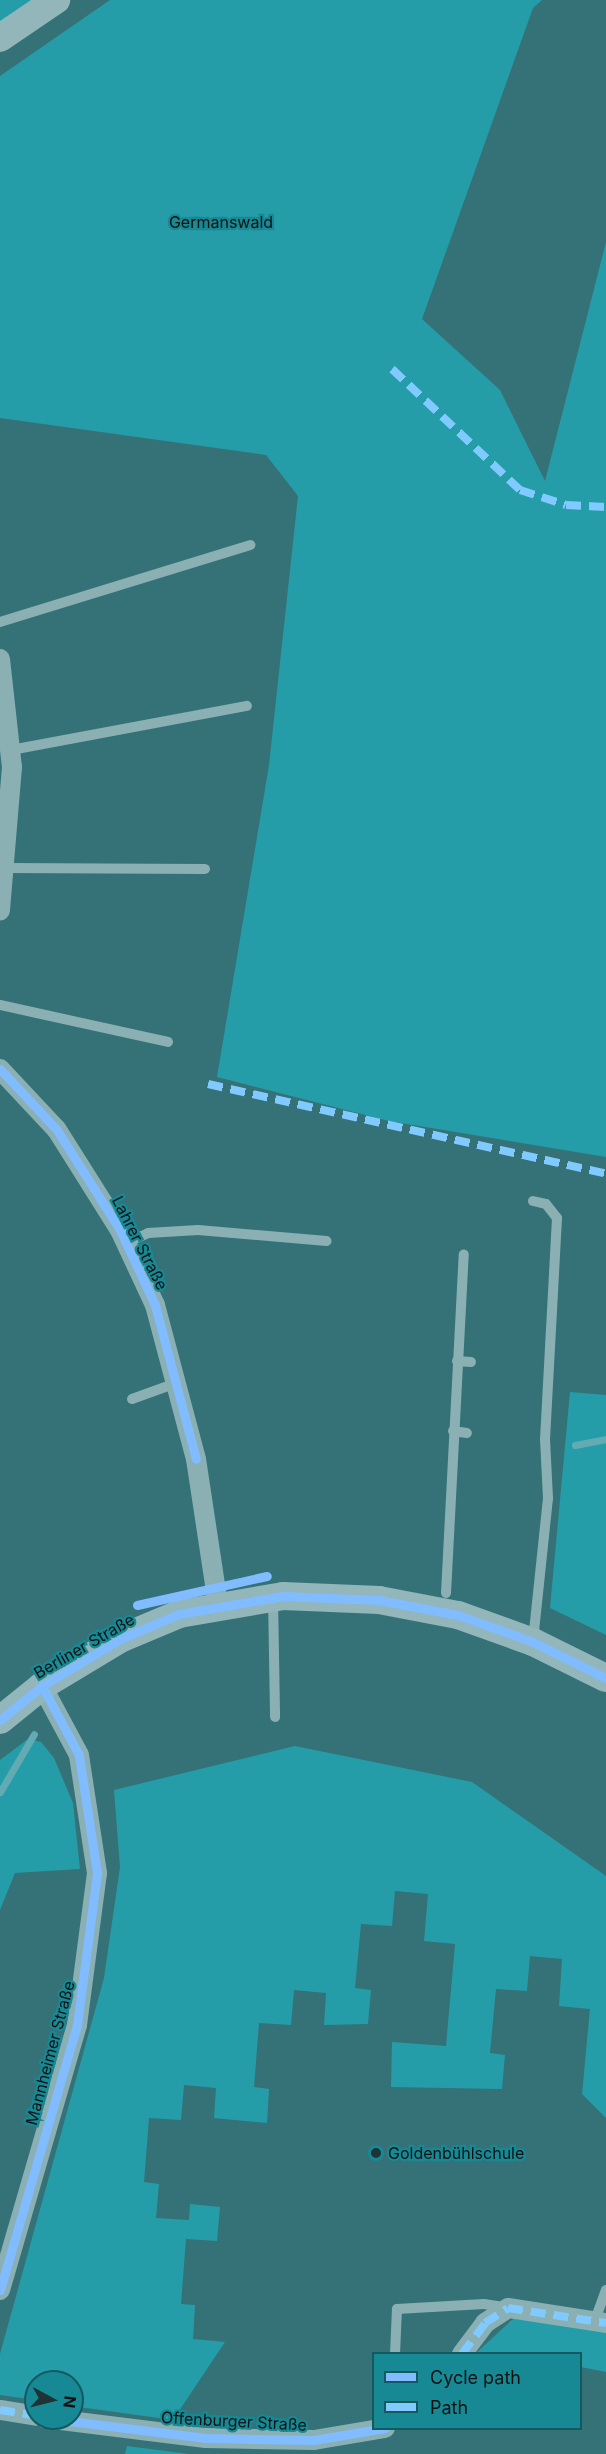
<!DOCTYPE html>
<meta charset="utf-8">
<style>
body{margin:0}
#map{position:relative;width:606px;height:2454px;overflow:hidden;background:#347278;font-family:Inter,sans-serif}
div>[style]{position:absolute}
.green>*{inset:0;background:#259da8}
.stream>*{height:7px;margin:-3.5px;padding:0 3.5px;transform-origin:3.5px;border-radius:3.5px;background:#62abb3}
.lane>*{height:10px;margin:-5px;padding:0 5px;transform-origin:5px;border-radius:5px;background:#8ab0b4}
.street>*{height:20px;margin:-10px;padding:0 10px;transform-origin:10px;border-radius:10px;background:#8ab0b4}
.secondary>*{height:28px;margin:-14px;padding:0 14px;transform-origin:14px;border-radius:14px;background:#92b6b9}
.quiet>*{height:8px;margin-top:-4px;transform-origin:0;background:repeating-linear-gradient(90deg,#80caff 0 15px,transparent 0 23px)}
.cycleway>*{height:9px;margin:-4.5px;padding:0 4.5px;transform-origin:4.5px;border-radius:4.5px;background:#80bcff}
.dots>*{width:16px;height:16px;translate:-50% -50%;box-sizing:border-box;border:3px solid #178995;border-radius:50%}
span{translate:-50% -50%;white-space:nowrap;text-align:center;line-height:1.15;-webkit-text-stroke:4.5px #178995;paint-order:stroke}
.park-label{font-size:16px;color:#111}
.street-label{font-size:16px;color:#111}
.poi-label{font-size:16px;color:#111}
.left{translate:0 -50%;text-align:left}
.legend{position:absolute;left:372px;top:2352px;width:210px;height:78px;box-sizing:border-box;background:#178995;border:2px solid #155960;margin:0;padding:8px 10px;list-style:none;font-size:18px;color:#111}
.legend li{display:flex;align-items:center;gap:12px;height:30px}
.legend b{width:30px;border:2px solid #155960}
.north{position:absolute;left:24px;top:2370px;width:60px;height:60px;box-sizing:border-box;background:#178995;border:2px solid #155960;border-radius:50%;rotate:97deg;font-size:16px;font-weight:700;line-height:24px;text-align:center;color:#111}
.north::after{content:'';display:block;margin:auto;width:21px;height:27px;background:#1d3335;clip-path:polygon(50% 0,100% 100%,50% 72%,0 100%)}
</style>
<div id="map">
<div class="green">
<i style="clip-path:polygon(0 0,34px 0,0 23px)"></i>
<i style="clip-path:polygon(110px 0,542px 0,533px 8px,422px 319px,500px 390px,545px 481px,606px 242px,606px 1157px,389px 1121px,217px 1077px,269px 765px,298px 496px,266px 455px,0 418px,0 76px)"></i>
<i style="clip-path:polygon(570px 1392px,606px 1395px,606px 1635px,550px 1608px)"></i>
<i style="clip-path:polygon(28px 1739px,41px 1742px,54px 1758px,73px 1803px,80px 1869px,15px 1873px,0 1910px,0 1760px)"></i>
<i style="clip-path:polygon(295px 1746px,472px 1782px,606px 1876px,606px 2118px,582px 2094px,590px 2009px,559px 2006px,562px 1959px,530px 1956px,527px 1991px,496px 1989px,490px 2053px,505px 2055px,502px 2089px,391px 2087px,392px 2042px,446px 2046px,455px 1944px,424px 1941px,428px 1894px,395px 1891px,392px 1926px,361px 1924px,355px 1988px,371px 1990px,368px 2024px,324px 2025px,326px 1993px,294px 1990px,291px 2025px,259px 2023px,254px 2087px,269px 2089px,267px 2123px,214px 2118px,216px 2088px,184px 2085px,181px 2120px,149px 2118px,144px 2182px,159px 2184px,156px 2218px,189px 2220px,190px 2204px,220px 2207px,217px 2241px,186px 2239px,181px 2304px,195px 2305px,193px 2339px,225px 2342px,173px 2420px,72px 2406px,72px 2382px,36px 2382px,36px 2400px,0 2395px,0 2354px,104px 1978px,120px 1867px,114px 1790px)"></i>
<i style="clip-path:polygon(514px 2318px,606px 2332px,606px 2372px,581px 2367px,580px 2354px,475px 2354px)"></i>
<i style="clip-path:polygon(127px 2446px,189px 2454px,125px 2454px)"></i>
</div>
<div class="stream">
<i style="left:575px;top:1445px;width:32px;rotate:-11deg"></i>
<i style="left:0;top:1792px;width:67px;rotate:-59.6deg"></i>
</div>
<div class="lane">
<i style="left:0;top:622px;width:262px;rotate:-17.1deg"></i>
<i style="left:11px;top:750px;width:240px;rotate:-10.6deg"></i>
<i style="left:6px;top:868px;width:199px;rotate:0.3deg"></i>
<i style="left:0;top:1005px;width:172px;rotate:12.4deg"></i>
<i style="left:533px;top:1201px;width:13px;rotate:13deg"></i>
<i style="left:546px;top:1204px;width:18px;rotate:52deg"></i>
<i style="left:557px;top:1218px;width:221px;rotate:93.1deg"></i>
<i style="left:545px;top:1439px;width:59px;rotate:87.1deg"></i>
<i style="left:548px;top:1498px;width:144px;rotate:96deg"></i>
<i style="left:126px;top:1243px;width:24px;rotate:-24deg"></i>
<i style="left:148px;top:1233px;width:50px;rotate:-3.4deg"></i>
<i style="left:198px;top:1230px;width:129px;rotate:4.9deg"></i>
<i style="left:457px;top:1361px;width:14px;rotate:4deg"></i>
<i style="left:132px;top:1399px;width:50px;rotate:-19.9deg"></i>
<i style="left:453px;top:1431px;width:14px;rotate:8deg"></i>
<i style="left:446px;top:1593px;width:339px;rotate:-87deg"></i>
<i style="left:273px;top:1598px;width:119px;rotate:89deg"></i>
<i style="left:595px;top:2320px;width:32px;rotate:-70deg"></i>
<i style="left:395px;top:2354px;width:45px;rotate:-87.5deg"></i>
<i style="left:397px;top:2309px;width:87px;rotate:-3.3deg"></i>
<i style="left:484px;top:2304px;width:24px;rotate:9deg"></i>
</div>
<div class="street">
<i style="left:0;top:659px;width:109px;rotate:83.7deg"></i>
<i style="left:12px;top:767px;width:144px;rotate:94.8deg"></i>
<i style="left:0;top:1069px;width:83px;rotate:46.9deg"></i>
<i style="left:57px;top:1130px;width:118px;rotate:57.8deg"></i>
<i style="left:120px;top:1230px;width:83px;rotate:65deg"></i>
<i style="left:155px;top:1305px;width:159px;rotate:75.1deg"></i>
<i style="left:196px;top:1459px;width:148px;rotate:81.4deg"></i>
<i style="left:0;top:2290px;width:276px;rotate:-73.8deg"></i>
<i style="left:77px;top:2025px;width:153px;rotate:-82.5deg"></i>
<i style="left:97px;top:1873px;width:119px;rotate:-98.7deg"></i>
<i style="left:79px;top:1755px;width:78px;rotate:-118.2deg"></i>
<i style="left:462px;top:2354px;width:39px;rotate:-53deg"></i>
<i style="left:485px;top:2323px;width:27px;rotate:-33deg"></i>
<i style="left:508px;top:2308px;width:99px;rotate:8.7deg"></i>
<i style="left:0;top:2410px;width:36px;rotate:9deg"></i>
<i style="left:45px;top:2418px;width:162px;rotate:7.1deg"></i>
<i style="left:206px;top:2438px;width:108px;rotate:1.1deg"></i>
<i style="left:314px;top:2440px;width:72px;rotate:-9.6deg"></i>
</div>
<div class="secondary">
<i style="left:0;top:38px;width:68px;rotate:-34.2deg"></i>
<i style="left:0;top:1720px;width:54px;rotate:-39deg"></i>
<i style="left:42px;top:1686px;width:93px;rotate:-31deg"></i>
<i style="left:122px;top:1638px;width:62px;rotate:-22.8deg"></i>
<i style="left:179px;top:1614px;width:106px;rotate:-9.8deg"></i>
<i style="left:283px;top:1596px;width:96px;rotate:2.4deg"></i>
<i style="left:379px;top:1600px;width:80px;rotate:10.8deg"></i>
<i style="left:458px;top:1615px;width:80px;rotate:19.8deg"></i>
<i style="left:533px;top:1642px;width:81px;rotate:26.3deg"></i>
</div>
<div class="quiet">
<i style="left:392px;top:369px;width:176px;rotate:43.4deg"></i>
<i style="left:520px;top:490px;width:48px;rotate:18.1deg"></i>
<i style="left:566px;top:505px;width:40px;rotate:2.9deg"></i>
<i style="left:208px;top:1084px;width:408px;rotate:12.7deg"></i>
<i style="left:462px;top:2354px;width:39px;rotate:-53deg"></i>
<i style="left:485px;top:2323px;width:27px;rotate:-33deg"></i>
<i style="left:508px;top:2308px;width:99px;rotate:8.7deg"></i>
<i style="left:0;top:2410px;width:36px;rotate:9deg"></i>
</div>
<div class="cycleway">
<i style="left:0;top:1069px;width:83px;rotate:46.9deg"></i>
<i style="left:57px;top:1130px;width:118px;rotate:57.8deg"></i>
<i style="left:120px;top:1230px;width:83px;rotate:65deg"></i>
<i style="left:155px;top:1305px;width:159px;rotate:75.1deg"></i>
<i style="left:137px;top:1605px;width:133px;rotate:-12.6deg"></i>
<i style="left:0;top:1720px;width:54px;rotate:-39deg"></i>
<i style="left:42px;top:1686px;width:93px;rotate:-31deg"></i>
<i style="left:122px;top:1638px;width:62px;rotate:-22.8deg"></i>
<i style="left:179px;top:1614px;width:106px;rotate:-9.8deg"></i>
<i style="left:283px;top:1596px;width:96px;rotate:2.4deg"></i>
<i style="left:379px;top:1600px;width:80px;rotate:10.8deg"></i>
<i style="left:458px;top:1615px;width:80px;rotate:19.8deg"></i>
<i style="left:533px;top:1642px;width:81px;rotate:26.3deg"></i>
<i style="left:0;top:2290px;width:276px;rotate:-73.8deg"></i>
<i style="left:77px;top:2025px;width:153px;rotate:-82.5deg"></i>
<i style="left:97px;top:1873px;width:119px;rotate:-98.7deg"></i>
<i style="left:79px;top:1755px;width:78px;rotate:-118.2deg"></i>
<i style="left:45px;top:2418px;width:162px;rotate:7.1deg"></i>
<i style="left:206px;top:2438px;width:108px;rotate:1.1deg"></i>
<i style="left:314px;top:2440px;width:72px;rotate:-9.6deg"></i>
</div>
<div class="dots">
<i style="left:376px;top:2153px;background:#1d3335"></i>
</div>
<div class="park-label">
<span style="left:221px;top:222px">Germanswald</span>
</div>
<div class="street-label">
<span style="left:140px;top:1243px;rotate:63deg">Lahrer Straße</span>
<span style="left:84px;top:1646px;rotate:-30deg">Berliner Straße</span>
<span style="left:50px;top:2053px;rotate:-75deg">Mannheimer Straße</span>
<span style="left:234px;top:2421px;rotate:3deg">Offenburger Straße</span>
</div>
<div class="poi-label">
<span class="left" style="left:388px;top:2153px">Goldenbühlschule</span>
</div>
<ul class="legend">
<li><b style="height:8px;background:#80bcff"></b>Cycle path</li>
<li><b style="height:8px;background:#80caff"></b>Path</li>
</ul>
<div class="north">N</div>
</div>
